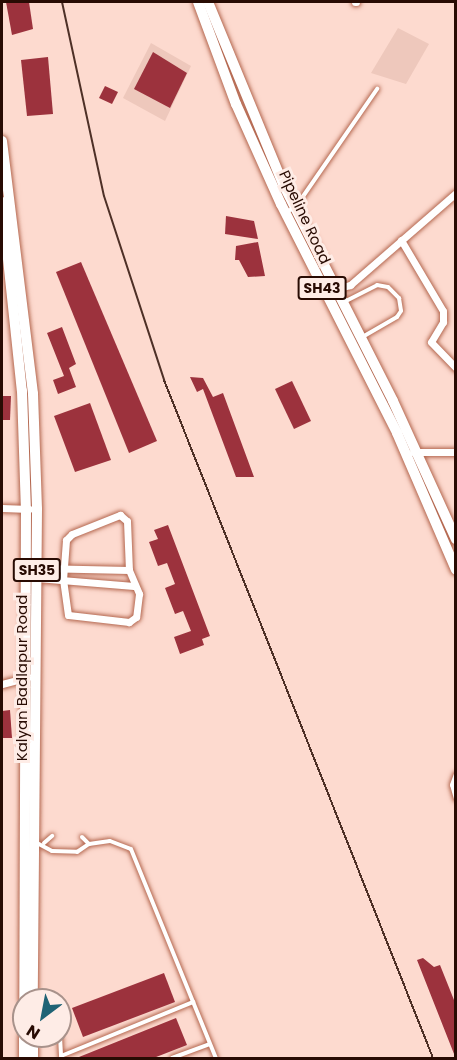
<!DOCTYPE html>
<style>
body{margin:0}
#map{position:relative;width:457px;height:1060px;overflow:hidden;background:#fddacf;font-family:Poppins,sans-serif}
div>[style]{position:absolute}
.built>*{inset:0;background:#eec8bc}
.building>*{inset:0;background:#9c323d}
.roads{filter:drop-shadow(0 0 2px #b4674f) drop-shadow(0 0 2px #b4674f)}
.service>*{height:4px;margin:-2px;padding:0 2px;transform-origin:2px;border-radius:2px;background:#fff}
.minor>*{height:7px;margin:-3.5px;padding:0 3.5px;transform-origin:3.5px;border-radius:3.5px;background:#fff}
.primary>*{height:10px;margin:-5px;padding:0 5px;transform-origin:5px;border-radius:5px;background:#fff}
.rail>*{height:2px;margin:-1px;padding:0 1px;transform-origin:1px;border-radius:1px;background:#4e3027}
span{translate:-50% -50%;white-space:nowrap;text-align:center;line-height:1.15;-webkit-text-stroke:6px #feece6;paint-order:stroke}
.shield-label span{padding:2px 4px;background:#feece6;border:2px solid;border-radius:4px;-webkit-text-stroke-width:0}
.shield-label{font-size:14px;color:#280b03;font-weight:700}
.street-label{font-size:15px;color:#280b03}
.frame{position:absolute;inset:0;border:3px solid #280b03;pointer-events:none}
.north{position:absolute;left:12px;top:988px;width:60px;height:60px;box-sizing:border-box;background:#feece6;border:2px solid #a8928b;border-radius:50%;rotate:212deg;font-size:16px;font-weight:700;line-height:24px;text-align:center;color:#280b03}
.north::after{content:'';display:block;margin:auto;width:21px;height:27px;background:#1f6375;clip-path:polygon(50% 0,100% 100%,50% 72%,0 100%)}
</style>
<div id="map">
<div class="built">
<i style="clip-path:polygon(398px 28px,429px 44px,406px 84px,371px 73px)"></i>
<i style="clip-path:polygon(151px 43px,191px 66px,165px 121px,123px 98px)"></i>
</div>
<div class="building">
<i style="clip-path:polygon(6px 2px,29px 2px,33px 29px,12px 35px)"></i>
<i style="clip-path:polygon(153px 52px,187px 73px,170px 108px,134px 89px)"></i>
<i style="clip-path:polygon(48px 57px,53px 114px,27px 116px,21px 60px)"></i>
<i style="clip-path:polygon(105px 86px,118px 92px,112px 104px,99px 98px)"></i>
<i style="clip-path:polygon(226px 216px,254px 221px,258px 239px,225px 234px)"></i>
<i style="clip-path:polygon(258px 242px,265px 276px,248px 277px,239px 260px,235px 260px,236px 246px)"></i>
<i style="clip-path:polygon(81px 262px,157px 441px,129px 453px,56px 272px)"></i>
<i style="clip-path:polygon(62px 327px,76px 364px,69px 368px,76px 387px,58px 394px,53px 380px,64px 376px,47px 333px)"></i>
<i style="clip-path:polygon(190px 377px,203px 378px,213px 397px,223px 393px,254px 477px,236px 477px,203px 389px,197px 392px)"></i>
<i style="clip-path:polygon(292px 381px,311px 421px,294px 429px,275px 389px)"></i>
<i style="clip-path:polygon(2px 396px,11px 396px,10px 420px,2px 420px)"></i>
<i style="clip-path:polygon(90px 403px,111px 460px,75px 472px,54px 416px)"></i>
<i style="clip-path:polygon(168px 525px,210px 636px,202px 639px,204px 645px,180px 654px,174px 637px,191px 631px,183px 611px,175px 614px,165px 588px,175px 584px,167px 563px,158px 566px,149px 542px,158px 539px,154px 530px)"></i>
<i style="clip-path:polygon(10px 710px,12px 738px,2px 738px,2px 711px)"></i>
<i style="clip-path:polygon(423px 958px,434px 967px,440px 965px,456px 1005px,456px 1059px,417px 960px)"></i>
<i style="clip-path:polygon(164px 973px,175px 1002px,83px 1037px,72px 1008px)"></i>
<i style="clip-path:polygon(176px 1018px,187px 1045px,151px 1059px,74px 1059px)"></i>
</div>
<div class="roads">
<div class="service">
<i style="left:285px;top:212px;width:11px;rotate:-22deg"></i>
<i style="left:295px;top:208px;width:145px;rotate:-55.4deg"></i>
<i style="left:344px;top:302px;width:37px;rotate:-27deg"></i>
<i style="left:377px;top:285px;width:11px;rotate:10deg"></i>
<i style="left:388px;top:287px;width:16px;rotate:45deg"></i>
<i style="left:399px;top:298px;width:13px;rotate:81deg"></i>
<i style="left:401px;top:311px;width:7px;rotate:124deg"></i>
<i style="left:397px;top:317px;width:39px;rotate:150deg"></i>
<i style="left:456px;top:774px;width:12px;rotate:110deg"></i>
<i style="left:452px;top:785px;width:15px;rotate:74deg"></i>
<i style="left:82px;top:837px;width:10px;rotate:45deg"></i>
<i style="left:37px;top:843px;width:17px;rotate:28deg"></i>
<i style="left:52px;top:851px;width:25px;rotate:2deg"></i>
<i style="left:77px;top:852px;width:14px;rotate:-34deg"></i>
<i style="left:89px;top:844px;width:21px;rotate:-8deg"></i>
<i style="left:110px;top:841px;width:22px;rotate:21deg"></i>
<i style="left:131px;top:849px;width:226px;rotate:67.9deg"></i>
<i style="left:44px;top:843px;width:11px;rotate:-41deg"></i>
<i style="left:60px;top:1036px;width:22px;rotate:87deg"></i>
<i style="left:61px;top:1056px;width:143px;rotate:-22.2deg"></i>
<i style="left:172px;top:1058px;width:40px;rotate:-20.2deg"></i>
</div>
<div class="minor">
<i style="left:355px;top:2px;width:1px"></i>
<i style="left:401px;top:240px;width:82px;rotate:59.4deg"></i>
<i style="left:443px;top:311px;width:11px;rotate:90deg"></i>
<i style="left:443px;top:322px;width:23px;rotate:121deg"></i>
<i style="left:431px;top:342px;width:36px;rotate:46deg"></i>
<i style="left:335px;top:289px;width:16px;rotate:-15deg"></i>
<i style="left:350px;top:285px;width:140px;rotate:-41deg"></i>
<i style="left:413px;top:452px;width:43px"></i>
<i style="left:2px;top:508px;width:27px;rotate:2deg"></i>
<i style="left:120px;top:515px;width:9px;rotate:41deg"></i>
<i style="left:127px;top:521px;width:49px;rotate:87.7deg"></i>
<i style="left:129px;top:570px;width:26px;rotate:67deg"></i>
<i style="left:139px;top:594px;width:23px;rotate:97deg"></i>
<i style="left:136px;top:617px;width:9px;rotate:144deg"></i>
<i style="left:129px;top:622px;width:61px;rotate:-173.5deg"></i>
<i style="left:68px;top:615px;width:35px;rotate:-98deg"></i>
<i style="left:63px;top:580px;width:40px;rotate:-85.7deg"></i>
<i style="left:66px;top:540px;width:8px;rotate:-45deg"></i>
<i style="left:72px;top:534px;width:52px;rotate:-21.6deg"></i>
<i style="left:37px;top:568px;width:92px;rotate:1.2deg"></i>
<i style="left:37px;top:578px;width:97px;rotate:4.7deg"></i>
<i style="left:2px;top:684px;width:27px;rotate:-15deg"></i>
</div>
<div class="primary">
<i style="left:198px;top:2px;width:109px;rotate:69.6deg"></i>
<i style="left:236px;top:104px;width:110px;rotate:65.8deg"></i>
<i style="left:281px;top:204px;width:257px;rotate:63.1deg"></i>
<i style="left:397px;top:433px;width:149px;rotate:66.7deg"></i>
<i style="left:208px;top:2px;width:197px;rotate:67.6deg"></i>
<i style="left:283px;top:184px;width:243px;rotate:63.1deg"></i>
<i style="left:393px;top:401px;width:152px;rotate:65.5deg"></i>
<i style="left:2px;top:141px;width:255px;rotate:83deg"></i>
<i style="left:33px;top:394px;width:115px;rotate:88deg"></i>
<i style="left:37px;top:509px;width:491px;rotate:90.5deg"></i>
<i style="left:2px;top:202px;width:190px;rotate:84deg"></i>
<i style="left:22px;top:391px;width:118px;rotate:88.1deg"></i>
<i style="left:26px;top:509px;width:491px;rotate:90.2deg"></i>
<i style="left:24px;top:1058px;width:22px;rotate:-90deg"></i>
<i style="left:33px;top:1058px;width:22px;rotate:-90deg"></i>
</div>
</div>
<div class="rail">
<i style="left:62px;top:2px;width:198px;rotate:77.8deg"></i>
<i style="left:104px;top:196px;width:194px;rotate:71.9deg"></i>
<i style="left:164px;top:380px;width:729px;rotate:68.36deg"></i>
</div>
<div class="shield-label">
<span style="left:322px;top:288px">SH43</span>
<span style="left:37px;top:570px">SH35</span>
</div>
<div class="street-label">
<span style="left:305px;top:217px;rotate:65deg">Pipeline Road</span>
<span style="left:22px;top:678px;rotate:-90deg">Kalyan Badlapur Road</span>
</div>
<div class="frame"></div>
<div class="north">N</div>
</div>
